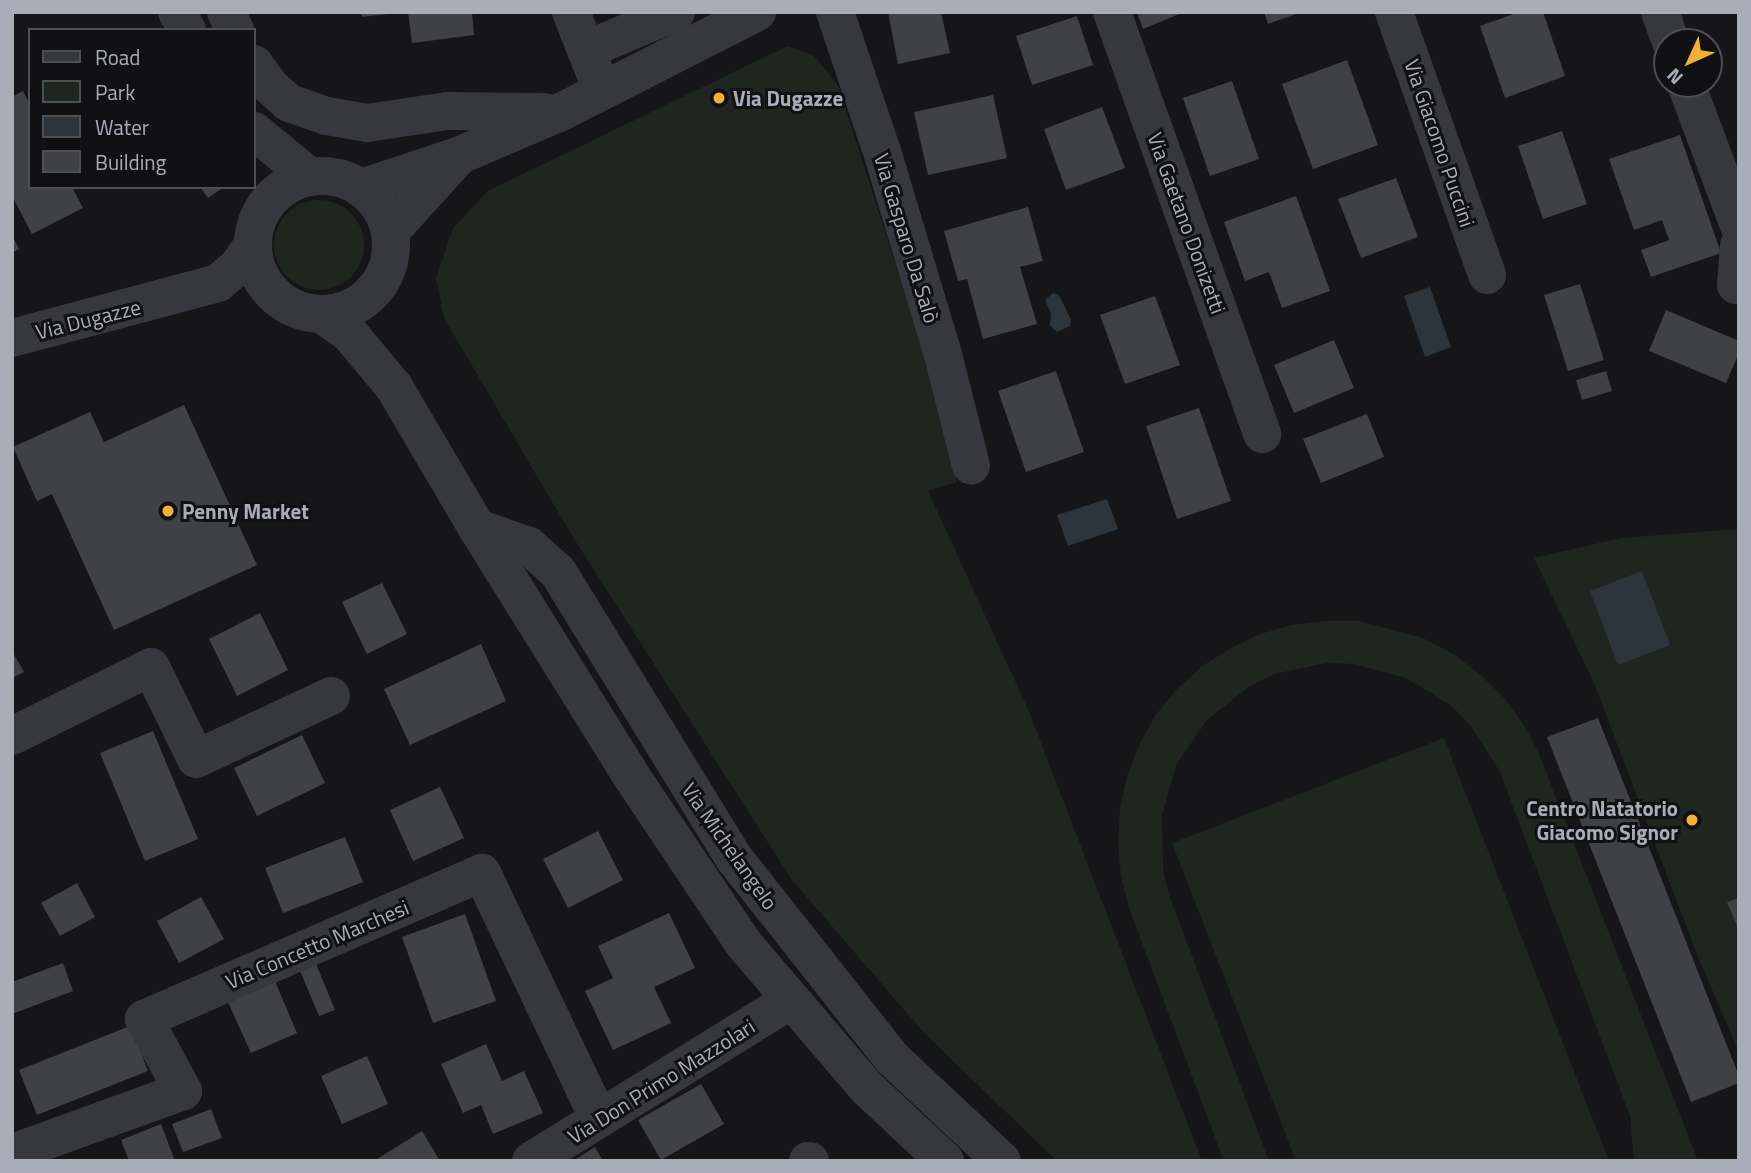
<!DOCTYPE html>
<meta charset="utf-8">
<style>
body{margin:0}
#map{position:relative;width:1751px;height:1173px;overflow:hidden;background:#161618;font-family:"Titillium Web",sans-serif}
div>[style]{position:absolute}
.green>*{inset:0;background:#1e261f}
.round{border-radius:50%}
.water>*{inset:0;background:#2c353c}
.building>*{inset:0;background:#404145}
.minor>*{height:38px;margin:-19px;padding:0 19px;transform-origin:19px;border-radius:19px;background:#37383d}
.minor>.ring{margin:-19px;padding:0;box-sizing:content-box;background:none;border:38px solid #37383d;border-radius:50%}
.dots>*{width:19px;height:19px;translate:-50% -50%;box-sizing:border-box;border:4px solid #111113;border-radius:50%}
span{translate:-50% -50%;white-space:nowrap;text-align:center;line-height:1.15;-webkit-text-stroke:6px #111113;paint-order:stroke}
.poi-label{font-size:21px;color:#a8adb8;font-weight:700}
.left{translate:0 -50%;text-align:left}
.right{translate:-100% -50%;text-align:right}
.street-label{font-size:21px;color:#a8adb8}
.frame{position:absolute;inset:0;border:14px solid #a8adb8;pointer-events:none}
.legend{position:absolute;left:28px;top:28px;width:228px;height:161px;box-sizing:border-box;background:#111113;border:2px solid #4d4f55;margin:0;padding:9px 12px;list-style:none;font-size:21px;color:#a8adb8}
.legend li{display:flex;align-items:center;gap:14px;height:35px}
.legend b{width:35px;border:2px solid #4d4f55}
.north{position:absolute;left:1653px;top:28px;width:70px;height:70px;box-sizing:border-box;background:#111113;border:2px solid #4d4f55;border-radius:50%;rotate:225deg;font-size:19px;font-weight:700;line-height:28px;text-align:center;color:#a8adb8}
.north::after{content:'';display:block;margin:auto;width:24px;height:32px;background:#f2b134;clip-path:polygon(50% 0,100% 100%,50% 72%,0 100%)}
</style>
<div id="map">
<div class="green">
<i style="clip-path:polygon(788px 46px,814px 56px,838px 85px,922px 347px,957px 482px,928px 491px,1028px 709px,1202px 1161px,1057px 1161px,926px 1035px,792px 880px,571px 534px,444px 318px,436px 278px,453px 228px,488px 191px)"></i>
<i class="round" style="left:274px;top:200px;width:90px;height:90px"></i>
<i style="clip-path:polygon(1739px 529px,1739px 1052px,1698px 957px,1594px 683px,1534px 558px,1621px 538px)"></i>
<i style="clip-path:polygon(1325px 621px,1359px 621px,1423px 638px,1453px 654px,1480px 674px,1504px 698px,1524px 725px,1539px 754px,1698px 1161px,1634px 1161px,1630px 1116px,1500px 772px,1471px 726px,1452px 706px,1406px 678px,1354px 664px,1327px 663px,1274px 674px,1250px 686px,1208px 719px,1177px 763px,1162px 815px,1163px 869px,1169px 895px,1269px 1161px,1224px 1161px,1129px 908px,1121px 876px,1118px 843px,1120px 809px,1127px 776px,1139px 745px,1155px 716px,1176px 690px,1201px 667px,1229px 649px,1260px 634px,1292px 625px)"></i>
<i style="clip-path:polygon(1444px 738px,1609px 1161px,1296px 1161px,1172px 843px)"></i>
</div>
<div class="water">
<i style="clip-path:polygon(1430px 287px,1451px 347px,1425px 357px,1404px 296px)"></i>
<i style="clip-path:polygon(1053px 293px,1059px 295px,1071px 320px,1070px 326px,1057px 332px,1050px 326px,1051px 313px,1045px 300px)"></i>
<i style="clip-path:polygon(1107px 499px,1118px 529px,1068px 546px,1057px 515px)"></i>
<i style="clip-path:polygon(1642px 571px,1670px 645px,1618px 665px,1590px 591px)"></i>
</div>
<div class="building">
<i style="clip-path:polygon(361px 12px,388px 12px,388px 14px,362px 17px)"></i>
<i style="clip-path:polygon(408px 12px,472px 12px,474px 35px,412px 43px)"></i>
<i style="clip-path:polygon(888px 12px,941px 12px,950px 53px,898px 64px)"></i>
<i style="clip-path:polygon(1137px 12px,1184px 12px,1143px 29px)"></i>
<i style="clip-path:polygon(1264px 12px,1299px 12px,1299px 13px,1268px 24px)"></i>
<i style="clip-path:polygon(1519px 12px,1543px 12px,1565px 76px,1505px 98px,1480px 26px)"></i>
<i style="clip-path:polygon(1077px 16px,1093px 65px,1032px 85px,1016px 36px)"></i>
<i style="clip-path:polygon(1347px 60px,1378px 145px,1313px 169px,1282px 84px)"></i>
<i style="clip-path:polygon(1232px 81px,1259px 159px,1210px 176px,1183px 98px)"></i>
<i style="clip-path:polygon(23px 91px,30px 105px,30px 187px,72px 187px,83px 208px,32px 234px,12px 196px,12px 97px)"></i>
<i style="clip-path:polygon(993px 95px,1007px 158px,928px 175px,914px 112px)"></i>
<i style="clip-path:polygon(1102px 107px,1125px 168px,1066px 190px,1044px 129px)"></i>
<i style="clip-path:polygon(1562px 131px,1587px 204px,1543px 219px,1518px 146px)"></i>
<i style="clip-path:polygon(1680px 135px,1721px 253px,1651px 277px,1641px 250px,1669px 240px,1662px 220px,1634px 230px,1609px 159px)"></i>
<i style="clip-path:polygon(1396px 178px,1418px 237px,1361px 258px,1338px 199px)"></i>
<i style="clip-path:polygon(200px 187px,224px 187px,208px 198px)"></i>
<i style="clip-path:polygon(1296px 196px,1330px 291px,1282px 308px,1269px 272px,1245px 281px,1224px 222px)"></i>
<i style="clip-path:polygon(1028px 207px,1043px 261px,1020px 267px,1037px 324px,983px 339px,967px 279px,958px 281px,944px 231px)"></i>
<i style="clip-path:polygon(12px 235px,19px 249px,12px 253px)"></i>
<i style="clip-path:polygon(1580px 284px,1604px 360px,1568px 371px,1544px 295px)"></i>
<i style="clip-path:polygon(1155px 296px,1180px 365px,1125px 384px,1100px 315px)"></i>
<i style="clip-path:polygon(1666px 310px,1739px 341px,1739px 353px,1726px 383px,1649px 351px)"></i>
<i style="clip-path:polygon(1334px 340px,1354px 388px,1294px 413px,1274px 365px)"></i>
<i style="clip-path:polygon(1056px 371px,1084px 452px,1026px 472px,998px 391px)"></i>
<i style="clip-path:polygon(1606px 371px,1612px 391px,1582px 400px,1576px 380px)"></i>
<i style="clip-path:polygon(184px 405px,257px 565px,114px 630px,52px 494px,37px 501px,13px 447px,90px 412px,104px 442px)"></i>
<i style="clip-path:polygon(1199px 408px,1231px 501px,1177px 519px,1146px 426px)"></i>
<i style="clip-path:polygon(1367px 414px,1384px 457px,1321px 483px,1303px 439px)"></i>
<i style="clip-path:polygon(382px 583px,407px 634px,367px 654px,342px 602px)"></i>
<i style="clip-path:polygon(260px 613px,288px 670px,237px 696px,209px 639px)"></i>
<i style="clip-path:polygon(481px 644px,506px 701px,410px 745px,384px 689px)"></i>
<i style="clip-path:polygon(12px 651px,24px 672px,12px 678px)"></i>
<i style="clip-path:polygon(1598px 718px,1739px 1076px,1739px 1083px,1691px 1102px,1547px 737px)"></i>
<i style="clip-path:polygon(153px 731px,198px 839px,145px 861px,100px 753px)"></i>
<i style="clip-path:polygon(302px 735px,325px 783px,257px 816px,234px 768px)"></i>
<i style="clip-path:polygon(440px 787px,464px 838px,413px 861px,390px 810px)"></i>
<i style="clip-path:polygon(598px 831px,623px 880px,568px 908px,543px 859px)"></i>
<i style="clip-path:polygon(345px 837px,363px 882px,283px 913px,265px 868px)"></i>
<i style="clip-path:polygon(77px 883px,95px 917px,60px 936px,41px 903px)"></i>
<i style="clip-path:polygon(201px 897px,224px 939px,179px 963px,157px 921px)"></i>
<i style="clip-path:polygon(1739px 898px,1739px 931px,1727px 902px)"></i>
<i style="clip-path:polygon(669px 913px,695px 968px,654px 987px,671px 1023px,613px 1050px,585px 991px,613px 978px,598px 946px)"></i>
<i style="clip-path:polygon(465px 914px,496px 1001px,433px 1023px,402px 937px)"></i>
<i style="clip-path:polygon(314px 959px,335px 1010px,319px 1016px,298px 966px)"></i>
<i style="clip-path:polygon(63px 963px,73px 991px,12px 1014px,12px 982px)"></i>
<i style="clip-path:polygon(274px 979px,297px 1033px,251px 1053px,227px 1000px)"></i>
<i style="clip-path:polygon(130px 1026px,148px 1071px,37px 1115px,19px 1070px)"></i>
<i style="clip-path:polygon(486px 1044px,502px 1081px,524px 1071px,543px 1113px,493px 1134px,481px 1105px,463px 1113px,441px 1064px)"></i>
<i style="clip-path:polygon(367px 1056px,388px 1104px,342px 1124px,321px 1076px)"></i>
<i style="clip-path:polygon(701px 1084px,724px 1124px,661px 1160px,638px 1120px)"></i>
<i style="clip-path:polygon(211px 1109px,222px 1138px,183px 1152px,172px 1124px)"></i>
<i style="clip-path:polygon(161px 1124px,175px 1161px,129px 1161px,121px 1140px)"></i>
<i style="clip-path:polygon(422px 1131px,440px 1161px,374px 1161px)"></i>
<i style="clip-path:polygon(595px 1147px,603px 1161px,573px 1161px)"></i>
</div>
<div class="minor">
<i style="left:177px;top:12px;width:21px;rotate:61deg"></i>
<i style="left:226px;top:12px;width:20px;rotate:63deg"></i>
<i style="left:571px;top:12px;width:66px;rotate:68.5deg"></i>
<i style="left:835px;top:12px;width:154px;rotate:71.4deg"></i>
<i style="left:884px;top:158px;width:206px;rotate:73.3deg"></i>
<i style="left:943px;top:355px;width:114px;rotate:75.8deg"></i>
<i style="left:1112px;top:12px;width:448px;rotate:70.4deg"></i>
<i style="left:1394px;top:12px;width:279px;rotate:70.5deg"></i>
<i style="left:1660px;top:12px;width:32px;rotate:70deg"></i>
<i style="left:586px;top:50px;width:98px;rotate:-22.9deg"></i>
<i style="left:254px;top:64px;width:27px;rotate:54deg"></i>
<i style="left:270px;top:86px;width:25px;rotate:42deg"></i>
<i style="left:289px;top:103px;width:40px;rotate:18.9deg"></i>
<i style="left:327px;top:116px;width:41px;rotate:9.9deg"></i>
<i style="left:367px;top:123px;width:81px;rotate:-8.5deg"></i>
<i style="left:447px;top:111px;width:98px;rotate:0.6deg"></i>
<i style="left:1686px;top:84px;width:152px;rotate:69.5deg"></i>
<i style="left:254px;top:131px;width:72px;rotate:39.4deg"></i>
<i class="ring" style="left:253px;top:176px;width:100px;height:100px"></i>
<i style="left:361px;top:188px;width:102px;rotate:-18.3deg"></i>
<i style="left:458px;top:156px;width:112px;rotate:-23.1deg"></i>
<i style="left:561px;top:112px;width:220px;rotate:-27deg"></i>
<i style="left:390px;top:232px;width:100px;rotate:-47.8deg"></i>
<i style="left:1736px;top:285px;width:40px;rotate:-85.7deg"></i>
<i style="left:323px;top:315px;width:32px;rotate:35deg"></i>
<i style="left:349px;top:333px;width:70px;rotate:50.2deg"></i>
<i style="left:394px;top:387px;width:164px;rotate:59.5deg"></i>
<i style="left:477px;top:528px;width:290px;rotate:58.1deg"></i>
<i style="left:630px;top:774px;width:203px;rotate:56.2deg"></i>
<i style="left:743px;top:943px;width:191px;rotate:49.5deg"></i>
<i style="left:867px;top:1088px;width:107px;rotate:43.1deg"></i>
<i style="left:12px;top:338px;width:213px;rotate:-14.9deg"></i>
<i style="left:218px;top:283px;width:26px;rotate:-40deg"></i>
<i style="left:238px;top:266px;width:24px;rotate:-55deg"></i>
<i style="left:477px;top:528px;width:55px;rotate:19.1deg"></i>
<i style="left:529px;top:546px;width:39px;rotate:42deg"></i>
<i style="left:558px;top:572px;width:336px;rotate:58.4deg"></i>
<i style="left:734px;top:858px;width:256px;rotate:51.7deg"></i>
<i style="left:893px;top:1059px;width:149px;rotate:43.1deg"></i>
<i style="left:12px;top:736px;width:155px;rotate:-26.4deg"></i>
<i style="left:151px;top:667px;width:102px;rotate:63.9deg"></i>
<i style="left:196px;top:759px;width:149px;rotate:-25deg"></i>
<i style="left:12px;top:1153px;width:182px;rotate:-19.9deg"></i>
<i style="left:183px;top:1091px;width:82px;rotate:-118.4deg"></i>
<i style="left:144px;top:1019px;width:368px;rotate:-23.4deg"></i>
<i style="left:482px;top:873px;width:272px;rotate:64.6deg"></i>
<i style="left:531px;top:1161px;width:306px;rotate:-31.8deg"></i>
<i style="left:808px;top:1161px;width:2px"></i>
</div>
<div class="dots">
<i style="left:719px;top:98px;background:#f2b134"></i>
<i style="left:168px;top:511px;background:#f2b134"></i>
<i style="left:1692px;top:820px;background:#f2b134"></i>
</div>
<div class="poi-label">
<span class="left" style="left:733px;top:98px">Via Dugazze</span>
<span class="left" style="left:182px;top:511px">Penny Market</span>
<span class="right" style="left:1678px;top:820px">Centro Natatorio<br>Giacomo Signor</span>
</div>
<div class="street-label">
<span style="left:1440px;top:143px;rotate:71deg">Via Giacomo Puccini</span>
<span style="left:1187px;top:223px;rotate:70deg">Via Gaetano Donizetti</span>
<span style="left:907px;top:238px;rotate:73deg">Via Gasparo Da Salò</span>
<span style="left:88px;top:319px;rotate:-14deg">Via Dugazze</span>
<span style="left:730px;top:846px;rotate:55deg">Via Michelangelo</span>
<span style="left:317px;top:944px;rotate:-23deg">Via Concetto Marchesi</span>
<span style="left:661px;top:1081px;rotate:-32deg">Via Don Primo Mazzolari</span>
</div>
<div class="frame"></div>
<ul class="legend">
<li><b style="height:9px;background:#37383d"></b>Road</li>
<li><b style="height:19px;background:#1e261f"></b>Park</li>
<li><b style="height:19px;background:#2c353c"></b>Water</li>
<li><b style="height:19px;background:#404145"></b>Building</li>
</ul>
<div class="north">N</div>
</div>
